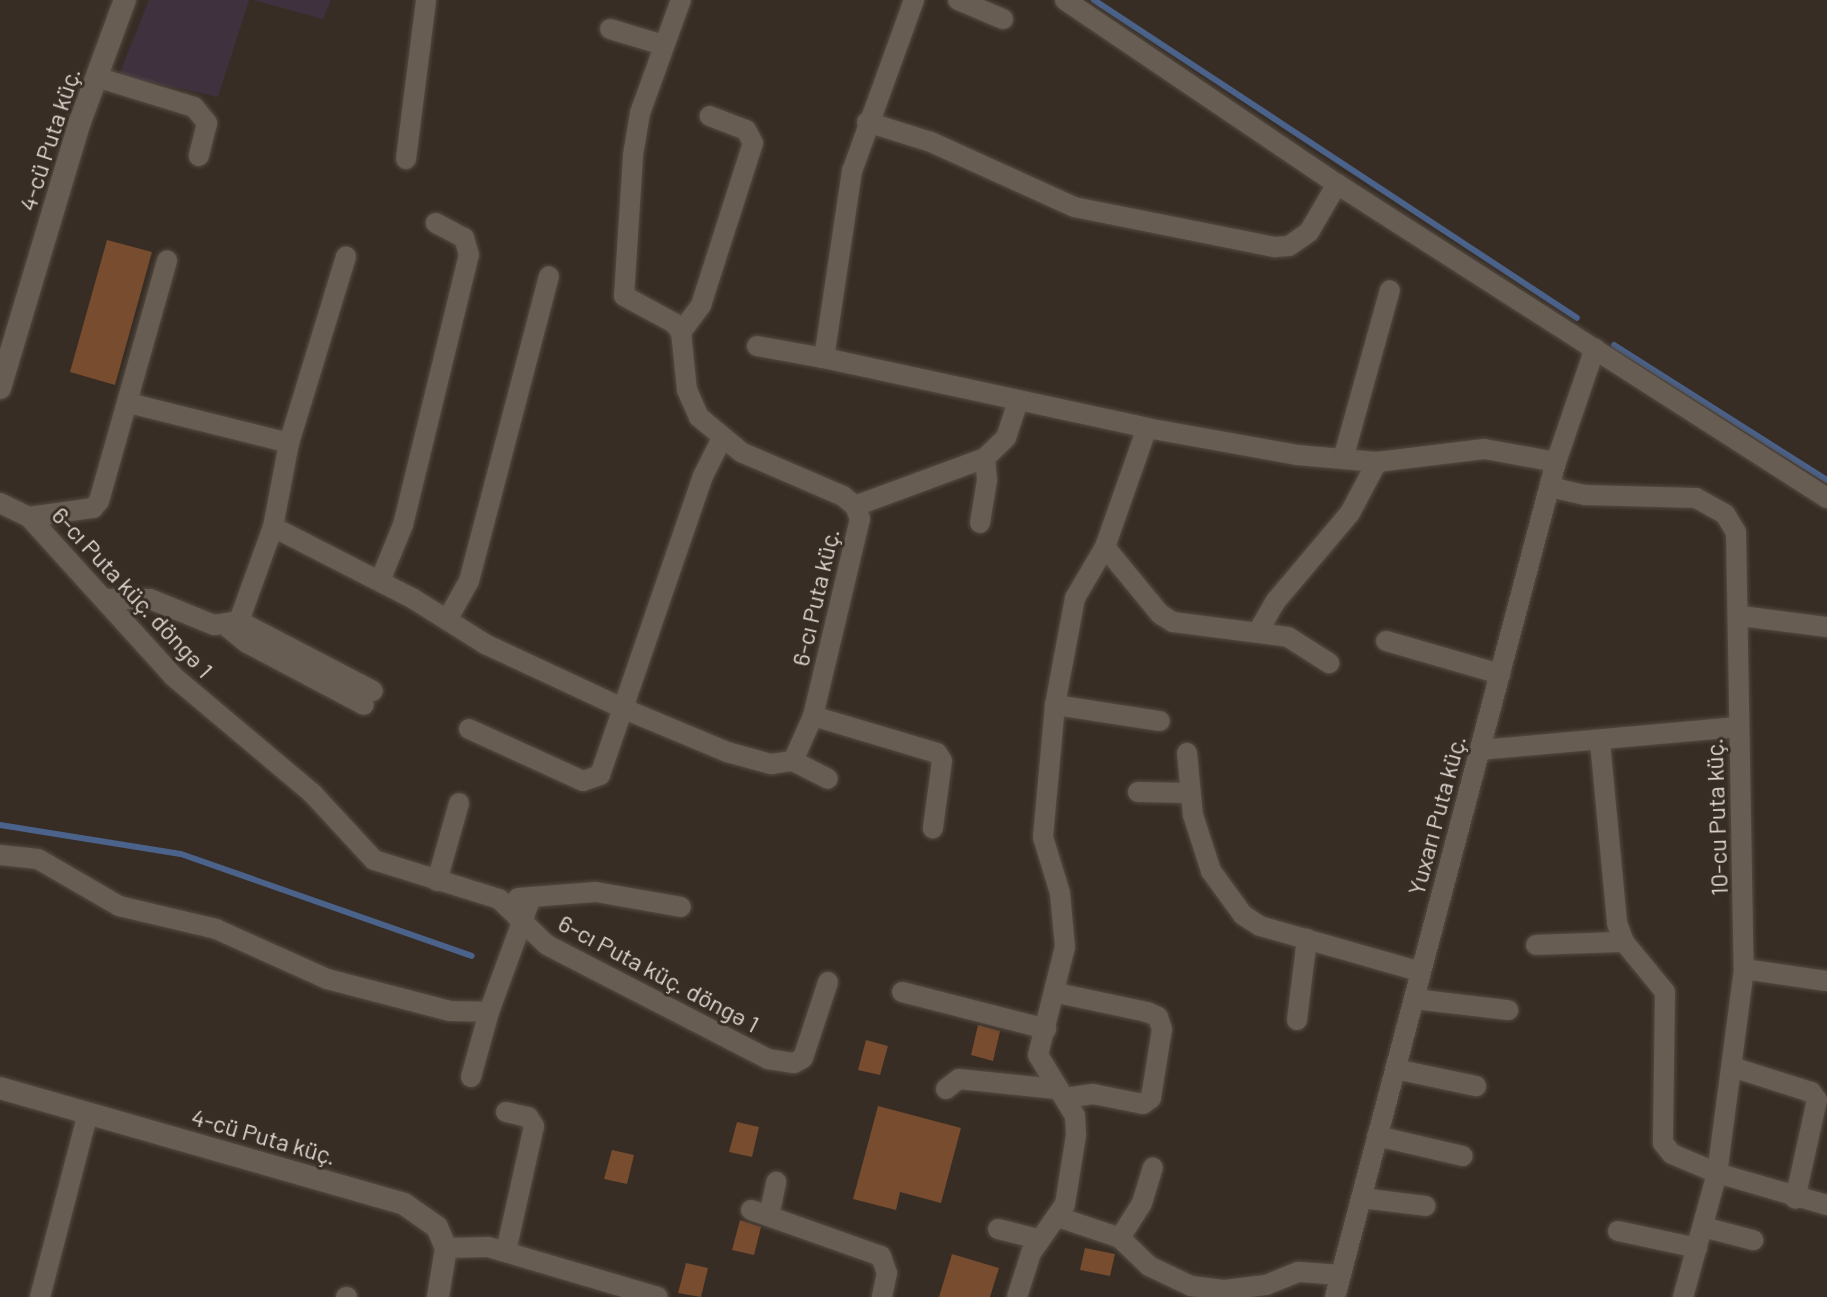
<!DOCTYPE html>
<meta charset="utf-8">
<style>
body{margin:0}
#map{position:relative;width:1827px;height:1297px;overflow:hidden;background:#372d24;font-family:Barlow,sans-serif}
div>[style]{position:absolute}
.industrial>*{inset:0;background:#40313e}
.stream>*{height:6px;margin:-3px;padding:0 3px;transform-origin:3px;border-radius:3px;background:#4b628b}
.building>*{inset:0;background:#774c2f}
.roads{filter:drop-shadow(0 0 2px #534b43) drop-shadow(0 0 2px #534b43)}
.minor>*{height:20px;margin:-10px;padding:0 10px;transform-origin:10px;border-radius:10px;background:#685d53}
.tertiary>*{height:22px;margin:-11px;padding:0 11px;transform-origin:11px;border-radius:11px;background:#685d53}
span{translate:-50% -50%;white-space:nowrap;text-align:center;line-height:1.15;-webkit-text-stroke:6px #372d24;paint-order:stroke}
.street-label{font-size:24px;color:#ddd6d0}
</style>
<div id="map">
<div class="industrial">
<i style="clip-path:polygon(149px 0,249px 0,218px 97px,119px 75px)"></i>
<i style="clip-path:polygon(253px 0,331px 0,323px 19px)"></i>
</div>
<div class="stream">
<i style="left:1094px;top:0;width:578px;rotate:33.36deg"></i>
<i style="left:1614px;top:345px;width:252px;rotate:32.4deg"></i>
<i style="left:0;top:825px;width:183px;rotate:9.1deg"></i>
<i style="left:181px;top:854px;width:308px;rotate:19.3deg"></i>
</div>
<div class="building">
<i style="clip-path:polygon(107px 240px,152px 252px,115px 385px,70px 372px)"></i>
<i style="clip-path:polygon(978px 1025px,1000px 1031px,993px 1061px,971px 1055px)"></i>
<i style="clip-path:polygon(866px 1040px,888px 1046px,880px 1075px,858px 1070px)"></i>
<i style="clip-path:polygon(878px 1106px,961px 1128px,941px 1203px,900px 1192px,896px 1210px,853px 1199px)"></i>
<i style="clip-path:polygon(737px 1122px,759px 1127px,752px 1157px,729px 1152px)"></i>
<i style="clip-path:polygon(612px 1150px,634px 1155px,627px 1184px,604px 1179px)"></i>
<i style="clip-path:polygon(740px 1220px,761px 1227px,754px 1255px,732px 1250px)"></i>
<i style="clip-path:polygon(1085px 1248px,1115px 1254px,1110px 1276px,1080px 1270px)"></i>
<i style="clip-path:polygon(952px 1254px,999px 1268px,990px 1297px,939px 1297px)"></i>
<i style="clip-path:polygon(686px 1263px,708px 1268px,701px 1297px,678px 1293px)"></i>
</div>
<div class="roads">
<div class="minor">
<i style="left:914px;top:0;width:182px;rotate:109.9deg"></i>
<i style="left:852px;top:171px;width:189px;rotate:98.5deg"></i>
<i style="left:824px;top:358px;width:330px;rotate:12.2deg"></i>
<i style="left:1147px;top:428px;width:152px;rotate:10.2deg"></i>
<i style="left:1297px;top:455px;width:80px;rotate:5deg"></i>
<i style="left:1377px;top:462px;width:108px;rotate:-6.9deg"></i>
<i style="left:1484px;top:449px;width:73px;rotate:10.2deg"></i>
<i style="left:958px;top:0;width:49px;rotate:22.9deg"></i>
<i style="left:1065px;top:0;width:328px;rotate:34.1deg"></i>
<i style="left:1337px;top:184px;width:582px;rotate:32.65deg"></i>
<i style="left:610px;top:29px;width:55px;rotate:16.8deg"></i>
<i style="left:96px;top:77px;width:102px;rotate:17deg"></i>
<i style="left:194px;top:107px;width:21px;rotate:51deg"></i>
<i style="left:207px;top:123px;width:34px;rotate:104deg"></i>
<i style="left:867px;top:122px;width:67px;rotate:17.4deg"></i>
<i style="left:931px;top:142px;width:157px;rotate:24.4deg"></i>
<i style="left:1074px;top:207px;width:205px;rotate:11.3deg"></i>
<i style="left:1275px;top:247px;width:14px;rotate:-4deg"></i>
<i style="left:1289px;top:246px;width:24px;rotate:-35deg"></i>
<i style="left:1309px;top:232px;width:56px;rotate:-59.7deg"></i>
<i style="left:406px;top:159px;width:160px;rotate:-82.8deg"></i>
<i style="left:681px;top:332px;width:34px;rotate:-53deg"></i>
<i style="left:701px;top:305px;width:170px;rotate:-72.2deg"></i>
<i style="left:753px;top:143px;width:15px;rotate:-118deg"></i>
<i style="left:746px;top:130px;width:39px;rotate:-159deg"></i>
<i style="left:757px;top:346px;width:68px;rotate:10.2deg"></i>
<i style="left:129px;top:403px;width:165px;rotate:14deg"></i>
<i style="left:1343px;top:459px;width:175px;rotate:-74.5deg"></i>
<i style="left:1550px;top:487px;width:36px;rotate:13deg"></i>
<i style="left:1585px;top:495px;width:111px;rotate:1.5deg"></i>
<i style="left:1696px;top:498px;width:33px;rotate:29deg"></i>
<i style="left:1725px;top:514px;width:21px;rotate:59deg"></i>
<i style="left:1736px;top:532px;width:437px;rotate:89deg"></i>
<i style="left:1744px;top:969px;width:206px;rotate:97.5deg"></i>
<i style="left:1717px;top:1173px;width:129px;rotate:105.3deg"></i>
<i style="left:0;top:503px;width:32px;rotate:26deg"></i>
<i style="left:29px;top:517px;width:215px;rotate:47.8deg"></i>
<i style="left:173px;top:676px;width:182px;rotate:40.1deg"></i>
<i style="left:312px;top:793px;width:91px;rotate:47.2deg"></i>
<i style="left:374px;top:860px;width:131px;rotate:17.3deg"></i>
<i style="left:499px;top:899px;width:66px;rotate:43.8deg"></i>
<i style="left:547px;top:945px;width:249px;rotate:27.3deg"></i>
<i style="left:768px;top:1059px;width:26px;rotate:9deg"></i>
<i style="left:794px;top:1063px;width:10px;rotate:-29deg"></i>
<i style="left:803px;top:1058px;width:80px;rotate:-71.8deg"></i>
<i style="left:855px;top:506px;width:139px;rotate:-20.3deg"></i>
<i style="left:985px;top:458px;width:29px;rotate:-44deg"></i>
<i style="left:1006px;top:438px;width:40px;rotate:-72deg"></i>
<i style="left:29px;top:517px;width:65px;rotate:-8deg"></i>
<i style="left:93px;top:508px;width:9px;rotate:-49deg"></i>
<i style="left:99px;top:501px;width:250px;rotate:-74.2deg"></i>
<i style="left:980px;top:523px;width:44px;rotate:-80.8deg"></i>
<i style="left:987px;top:480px;width:22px;rotate:-95deg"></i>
<i style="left:273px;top:527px;width:156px;rotate:27.1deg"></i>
<i style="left:412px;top:598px;width:86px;rotate:32.2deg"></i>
<i style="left:485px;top:644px;width:151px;rotate:25deg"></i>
<i style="left:622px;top:708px;width:114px;rotate:22.7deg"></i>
<i style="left:727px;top:752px;width:46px;rotate:15.3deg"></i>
<i style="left:771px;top:764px;width:22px;rotate:-8deg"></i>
<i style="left:793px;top:761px;width:49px;rotate:-66deg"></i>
<i style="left:813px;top:716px;width:203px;rotate:-76.6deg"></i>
<i style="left:860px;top:519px;width:14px;rotate:-111deg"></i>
<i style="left:855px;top:506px;width:16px;rotate:-140deg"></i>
<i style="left:843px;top:496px;width:111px;rotate:-156.7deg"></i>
<i style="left:741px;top:452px;width:55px;rotate:-140.2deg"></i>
<i style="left:699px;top:417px;width:30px;rotate:-114deg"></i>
<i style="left:687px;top:390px;width:58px;rotate:-95.9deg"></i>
<i style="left:681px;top:332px;width:11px;rotate:-128deg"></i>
<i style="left:674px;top:323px;width:57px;rotate:-151.6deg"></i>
<i style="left:624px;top:296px;width:141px;rotate:-86.3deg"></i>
<i style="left:633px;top:155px;width:43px;rotate:-80.5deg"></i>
<i style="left:640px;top:113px;width:120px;rotate:-70.1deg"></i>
<i style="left:1105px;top:547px;width:87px;rotate:50.6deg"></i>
<i style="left:1160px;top:614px;width:15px;rotate:32deg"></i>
<i style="left:1173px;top:622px;width:116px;rotate:7.4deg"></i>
<i style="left:1288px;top:637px;width:49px;rotate:32.4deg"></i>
<i style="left:380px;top:581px;width:61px;rotate:-67.7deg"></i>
<i style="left:403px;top:525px;width:278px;rotate:-76.3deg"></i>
<i style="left:469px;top:255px;width:18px;rotate:-106deg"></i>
<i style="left:464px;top:238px;width:32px;rotate:-152deg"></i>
<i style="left:104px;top:599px;width:46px"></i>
<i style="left:150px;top:599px;width:69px;rotate:22.1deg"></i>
<i style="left:214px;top:625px;width:25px;rotate:-9deg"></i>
<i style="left:239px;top:621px;width:100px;rotate:-70.1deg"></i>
<i style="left:273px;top:527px;width:86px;rotate:-79.2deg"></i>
<i style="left:289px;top:443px;width:195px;rotate:-73deg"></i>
<i style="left:1741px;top:616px;width:87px;rotate:7.3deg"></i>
<i style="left:447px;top:620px;width:45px;rotate:-60.6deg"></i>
<i style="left:469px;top:581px;width:315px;rotate:-75.3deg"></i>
<i style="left:239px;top:621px;width:151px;rotate:27.6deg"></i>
<i style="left:226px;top:626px;width:27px;rotate:39deg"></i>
<i style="left:247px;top:643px;width:132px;rotate:27.9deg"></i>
<i style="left:1259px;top:630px;width:32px;rotate:-60deg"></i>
<i style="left:1275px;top:602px;width:116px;rotate:-49.9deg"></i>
<i style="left:1350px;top:513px;width:58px;rotate:-62.1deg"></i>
<i style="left:1386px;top:641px;width:119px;rotate:16.1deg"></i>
<i style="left:1055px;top:705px;width:106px;rotate:8.7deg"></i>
<i style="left:813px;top:716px;width:129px;rotate:16.6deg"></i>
<i style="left:937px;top:753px;width:9px;rotate:58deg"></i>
<i style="left:942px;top:761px;width:68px;rotate:97.7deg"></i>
<i style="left:469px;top:729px;width:125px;rotate:24.5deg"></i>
<i style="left:583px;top:781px;width:18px;rotate:-19deg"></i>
<i style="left:600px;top:775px;width:316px;rotate:-71deg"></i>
<i style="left:703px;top:476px;width:42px;rotate:-63.4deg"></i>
<i style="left:1600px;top:742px;width:182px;rotate:84.6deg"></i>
<i style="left:1617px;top:923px;width:20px;rotate:70deg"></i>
<i style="left:1624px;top:942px;width:65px;rotate:50.6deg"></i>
<i style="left:1665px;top:992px;width:151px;rotate:90.8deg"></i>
<i style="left:1663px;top:1143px;width:14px;rotate:51deg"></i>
<i style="left:1672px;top:1154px;width:49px;rotate:22.9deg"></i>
<i style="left:1717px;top:1173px;width:115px;rotate:16.2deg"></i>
<i style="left:1480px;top:750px;width:260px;rotate:-5.1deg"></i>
<i style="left:1187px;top:753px;width:62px;rotate:84.5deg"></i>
<i style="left:1193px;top:815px;width:59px;rotate:72.2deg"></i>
<i style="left:1211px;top:871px;width:54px;rotate:54deg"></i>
<i style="left:1243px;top:915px;width:20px;rotate:33deg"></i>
<i style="left:1260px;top:926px;width:167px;rotate:15.9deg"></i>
<i style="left:793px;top:761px;width:39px;rotate:27deg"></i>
<i style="left:1138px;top:792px;width:51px;rotate:1.1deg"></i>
<i style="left:0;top:855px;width:38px;rotate:6deg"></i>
<i style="left:38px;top:859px;width:94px;rotate:30.1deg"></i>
<i style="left:119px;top:906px;width:100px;rotate:13.3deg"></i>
<i style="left:216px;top:929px;width:122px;rotate:24.2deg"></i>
<i style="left:327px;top:979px;width:127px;rotate:14.6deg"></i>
<i style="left:450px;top:1011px;width:39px;rotate:1deg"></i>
<i style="left:489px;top:1012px;width:122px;rotate:-69.9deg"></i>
<i style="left:437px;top:881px;width:81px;rotate:-74.2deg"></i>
<i style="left:518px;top:898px;width:78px;rotate:-4.4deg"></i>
<i style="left:596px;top:892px;width:86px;rotate:10deg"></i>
<i style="left:1536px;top:945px;width:88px;rotate:-2deg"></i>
<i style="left:1744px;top:969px;width:83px;rotate:8.3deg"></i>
<i style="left:902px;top:992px;width:149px;rotate:14.4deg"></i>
<i style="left:1057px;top:993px;width:92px;rotate:11.9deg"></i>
<i style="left:1147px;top:1012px;width:12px;rotate:24deg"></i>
<i style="left:1158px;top:1017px;width:13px;rotate:72deg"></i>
<i style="left:1162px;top:1029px;width:70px;rotate:99.1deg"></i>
<i style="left:1151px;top:1098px;width:10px;rotate:143deg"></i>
<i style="left:1143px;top:1104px;width:51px;rotate:-168.7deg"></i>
<i style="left:1093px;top:1094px;width:27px;rotate:172deg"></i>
<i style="left:1414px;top:999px;width:95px;rotate:6.7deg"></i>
<i style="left:1297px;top:1020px;width:82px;rotate:-83deg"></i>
<i style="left:1732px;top:1067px;width:83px;rotate:17.6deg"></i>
<i style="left:1811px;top:1092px;width:10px;rotate:53deg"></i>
<i style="left:1817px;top:1100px;width:101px;rotate:102.5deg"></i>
<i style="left:1395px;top:1069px;width:83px;rotate:11.9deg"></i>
<i style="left:471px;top:1077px;width:67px;rotate:-74.5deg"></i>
<i style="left:946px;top:1089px;width:16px;rotate:-38deg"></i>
<i style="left:959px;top:1079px;width:97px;rotate:5.9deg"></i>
<i style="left:506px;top:1112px;width:23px;rotate:13deg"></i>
<i style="left:528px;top:1117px;width:11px;rotate:56deg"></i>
<i style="left:534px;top:1126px;width:128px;rotate:102.6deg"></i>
<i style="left:1377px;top:1136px;width:88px;rotate:13.1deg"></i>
<i style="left:1361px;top:1198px;width:65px;rotate:7deg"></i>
<i style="left:751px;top:1210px;width:138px;rotate:19.5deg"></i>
<i style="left:881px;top:1256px;width:18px;rotate:71deg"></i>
<i style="left:887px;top:1273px;width:25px;rotate:102deg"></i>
<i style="left:769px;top:1216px;width:35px;rotate:-78deg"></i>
<i style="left:1058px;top:1217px;width:65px;rotate:18.7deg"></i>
<i style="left:1120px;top:1238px;width:40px;rotate:44deg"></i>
<i style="left:1149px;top:1266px;width:47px;rotate:25.5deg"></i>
<i style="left:1191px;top:1286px;width:33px;rotate:7deg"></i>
<i style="left:1224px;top:1290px;width:42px;rotate:-6.8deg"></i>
<i style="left:1266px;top:1285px;width:35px;rotate:-22deg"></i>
<i style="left:1299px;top:1272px;width:42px;rotate:4.1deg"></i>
<i style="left:1703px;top:1227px;width:52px;rotate:14.6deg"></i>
<i style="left:998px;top:1229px;width:41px;rotate:14deg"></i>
<i style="left:1618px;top:1231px;width:81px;rotate:12.1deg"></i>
<i style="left:1120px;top:1238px;width:41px;rotate:-57.8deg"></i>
<i style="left:1142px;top:1203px;width:37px;rotate:-73deg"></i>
<i style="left:446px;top:1248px;width:42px;rotate:-1.4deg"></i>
<i style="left:488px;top:1247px;width:177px;rotate:16.4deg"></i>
<i style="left:40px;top:1297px;width:190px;rotate:-75.4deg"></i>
<i style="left:346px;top:1297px;width:1px"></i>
<i style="left:1017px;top:1297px;width:46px;rotate:-72.3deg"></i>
<i style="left:1031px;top:1253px;width:60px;rotate:-55.2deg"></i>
<i style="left:1065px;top:1204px;width:70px;rotate:-80.9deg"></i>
<i style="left:1076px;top:1135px;width:19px;rotate:-93deg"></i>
<i style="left:1075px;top:1116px;width:71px;rotate:-121.2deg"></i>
<i style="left:1038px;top:1055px;width:111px;rotate:-76deg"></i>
<i style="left:1065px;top:947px;width:54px;rotate:-95.3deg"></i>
<i style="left:1060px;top:893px;width:59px;rotate:-106.9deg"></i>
<i style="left:1043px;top:837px;width:133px;rotate:-84.8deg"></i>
<i style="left:1055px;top:705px;width:109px;rotate:-79.4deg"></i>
<i style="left:1075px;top:598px;width:59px;rotate:-59.5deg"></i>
<i style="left:1105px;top:547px;width:126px;rotate:-70.6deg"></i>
<i style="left:1335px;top:1297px;width:864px;rotate:-75.18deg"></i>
<i style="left:1556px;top:462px;width:120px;rotate:-71.1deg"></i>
</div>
<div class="tertiary">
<i style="left:0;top:388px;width:278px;rotate:-73.3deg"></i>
<i style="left:80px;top:122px;width:130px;rotate:-69.8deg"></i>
<i style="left:0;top:1088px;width:420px;rotate:16deg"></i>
<i style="left:404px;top:1204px;width:40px;rotate:34.9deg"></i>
<i style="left:437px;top:1227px;width:23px;rotate:67deg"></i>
<i style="left:446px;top:1248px;width:50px;rotate:99.3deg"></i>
</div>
</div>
<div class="street-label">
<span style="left:49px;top:139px;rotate:-72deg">4-cü Puta küç.</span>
<span style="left:133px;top:592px;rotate:47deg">6-cı Puta küç. döngə 1</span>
<span style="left:815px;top:597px;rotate:-77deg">6-cı Puta küç.</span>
<span style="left:1436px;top:815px;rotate:-75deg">Yuxarı Puta küç.</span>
<span style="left:1716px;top:817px;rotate:-92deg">10-cu Puta küç.</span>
<span style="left:659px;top:973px;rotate:28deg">6-cı Puta küç. döngə 1</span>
<span style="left:264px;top:1136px;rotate:16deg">4-cü Puta küç.</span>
</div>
</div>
